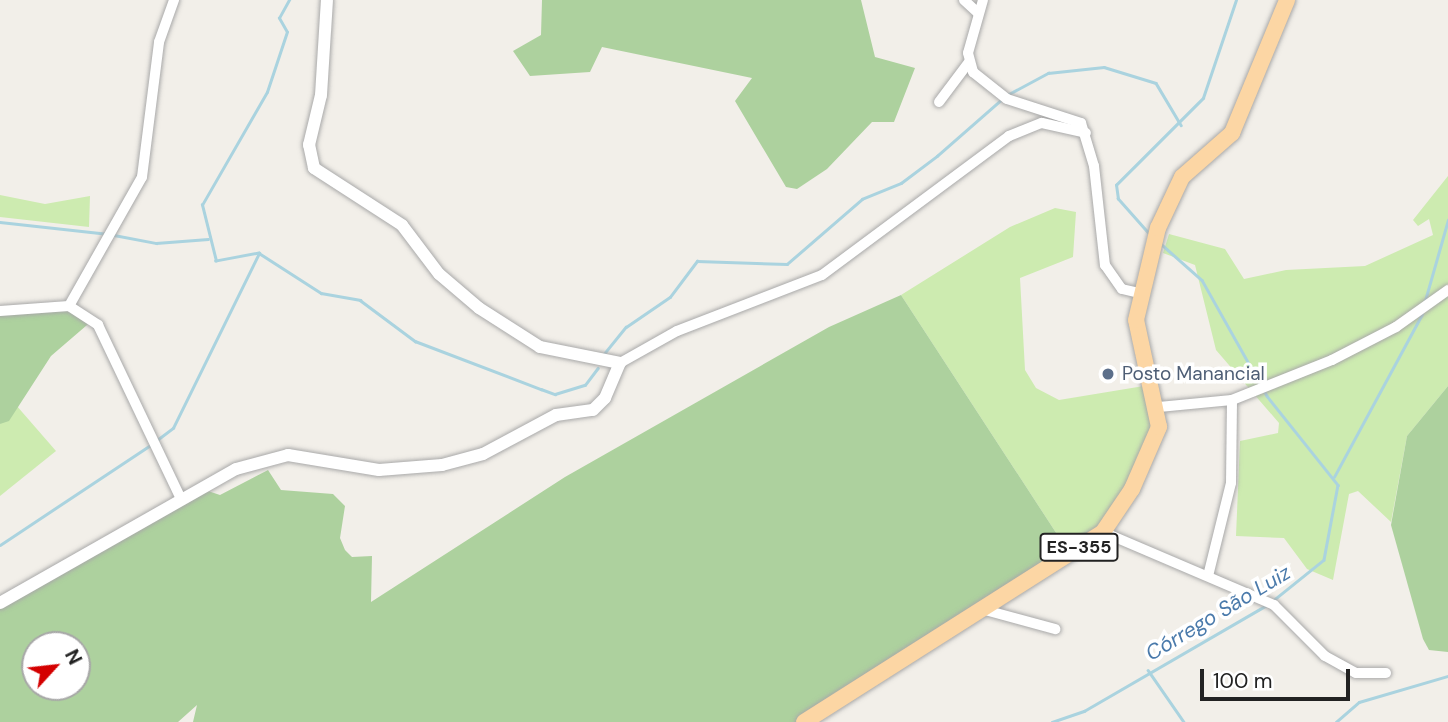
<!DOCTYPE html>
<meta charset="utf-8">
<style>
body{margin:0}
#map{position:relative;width:1448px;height:722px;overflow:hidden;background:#f2efe9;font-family:"DM Sans",sans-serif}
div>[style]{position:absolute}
.grass>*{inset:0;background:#cdebb0}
.forest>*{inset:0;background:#add19e}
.stream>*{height:2.5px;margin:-1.25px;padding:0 1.25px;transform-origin:1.25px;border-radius:1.25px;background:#aad3df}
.roads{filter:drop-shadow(0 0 2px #a9a9a9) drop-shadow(0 0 2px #a9a9a9)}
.minor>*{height:10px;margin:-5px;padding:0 5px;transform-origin:5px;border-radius:5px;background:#fff}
.tertiary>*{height:12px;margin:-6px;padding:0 6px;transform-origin:6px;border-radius:6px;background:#fff}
.primary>*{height:16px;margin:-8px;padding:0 8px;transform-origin:8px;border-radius:8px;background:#fcd6a4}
.dots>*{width:19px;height:19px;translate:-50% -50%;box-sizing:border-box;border:4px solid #fff;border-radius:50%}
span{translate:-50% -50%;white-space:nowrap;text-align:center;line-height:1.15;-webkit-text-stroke:7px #fff;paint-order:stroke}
.shield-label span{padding:2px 5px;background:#fff;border:2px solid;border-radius:5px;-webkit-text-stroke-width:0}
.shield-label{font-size:18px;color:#222;font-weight:700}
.service-label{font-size:19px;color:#4e5e75}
.left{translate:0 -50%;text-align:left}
.water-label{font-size:21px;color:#4a7aab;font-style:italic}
.north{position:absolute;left:21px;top:631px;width:70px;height:70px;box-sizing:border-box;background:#fff;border:2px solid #a7a7a7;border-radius:50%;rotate:63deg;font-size:19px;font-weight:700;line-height:28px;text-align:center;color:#222}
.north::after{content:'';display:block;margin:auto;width:24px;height:32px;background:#d40000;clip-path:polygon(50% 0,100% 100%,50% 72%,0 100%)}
.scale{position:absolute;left:1200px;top:669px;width:150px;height:32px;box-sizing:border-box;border:4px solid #222;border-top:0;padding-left:9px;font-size:21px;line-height:24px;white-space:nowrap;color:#222;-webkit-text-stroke:5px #fff;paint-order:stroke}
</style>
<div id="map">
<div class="grass">
<i style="clip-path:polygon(1448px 176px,1448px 386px,1407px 436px,1391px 522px,1358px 491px,1349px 494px,1333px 580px,1307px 569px,1284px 538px,1236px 536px,1240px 441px,1278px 433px,1279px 423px,1216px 350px,1195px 265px,1163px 253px,1169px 234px,1225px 249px,1244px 279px,1286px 270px,1365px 266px,1433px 235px,1429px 219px,1418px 226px,1413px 220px)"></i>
<i style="clip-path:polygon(0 195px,45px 204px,90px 196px,89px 227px,0 217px)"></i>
<i style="clip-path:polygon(1055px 208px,1076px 212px,1073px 257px,1020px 278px,1025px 370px,1036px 388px,1059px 400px,1156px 384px,1159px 400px,1140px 471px,1095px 529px,1066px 548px,901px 295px,1010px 227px)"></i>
<i style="clip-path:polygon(16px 405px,56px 451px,0 496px,0 424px)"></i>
</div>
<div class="forest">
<i style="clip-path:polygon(542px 0,861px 0,875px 57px,915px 68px,894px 122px,872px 122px,827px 169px,797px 189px,786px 187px,735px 101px,752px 78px,602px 47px,590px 72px,530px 76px,513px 51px,541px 35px)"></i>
<i style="clip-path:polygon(evenodd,901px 295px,1066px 548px,799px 722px,193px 722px,197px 705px,178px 722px,0 722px,0 604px,208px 491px,220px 495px,268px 470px,281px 490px,333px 494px,345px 506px,340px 538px,345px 550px,352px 557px,372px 556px,371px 602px,565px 477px,829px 327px,901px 295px,35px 645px,77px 645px,77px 687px,35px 687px,35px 645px)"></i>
<i style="clip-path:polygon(0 308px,68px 308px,94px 319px,51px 356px,9px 421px,0 424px)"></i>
<i style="clip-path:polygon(1448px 386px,1448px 652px,1429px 650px,1423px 639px,1391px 525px,1407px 436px)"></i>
</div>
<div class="stream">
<i style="left:1007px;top:95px;width:47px;rotate:-28.2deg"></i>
<i style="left:1048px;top:73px;width:56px;rotate:-6.1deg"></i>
<i style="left:1104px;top:67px;width:54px;rotate:17.1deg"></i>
<i style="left:1156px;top:83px;width:49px;rotate:59.2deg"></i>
<i style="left:0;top:222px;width:109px;rotate:6.3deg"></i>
<i style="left:1149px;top:234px;width:47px;rotate:-131.5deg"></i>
<i style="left:1118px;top:199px;width:14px;rotate:-98deg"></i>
<i style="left:1116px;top:185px;width:123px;rotate:-45deg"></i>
<i style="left:1203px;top:98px;width:103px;rotate:-71.4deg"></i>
<i style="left:114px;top:235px;width:43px;rotate:10.8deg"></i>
<i style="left:156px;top:243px;width:52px;rotate:-4.4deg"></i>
<i style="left:1160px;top:243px;width:56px;rotate:41.4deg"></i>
<i style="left:1202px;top:280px;width:133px;rotate:60.7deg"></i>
<i style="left:1267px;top:396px;width:114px;rotate:51.4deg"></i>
<i style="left:1338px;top:485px;width:76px;rotate:100.6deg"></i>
<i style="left:1324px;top:560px;width:67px;rotate:141.1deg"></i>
<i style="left:259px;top:253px;width:74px;rotate:32.8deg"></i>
<i style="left:321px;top:293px;width:40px;rotate:10deg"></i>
<i style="left:360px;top:300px;width:69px;rotate:36.7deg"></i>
<i style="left:415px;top:341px;width:135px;rotate:20.9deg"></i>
<i style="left:541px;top:389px;width:15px;rotate:20deg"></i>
<i style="left:555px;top:394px;width:31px;rotate:-17deg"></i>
<i style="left:585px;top:385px;width:21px;rotate:-53deg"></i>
<i style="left:259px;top:253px;width:44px;rotate:169.5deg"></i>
<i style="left:216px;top:261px;width:58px;rotate:-104deg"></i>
<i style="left:202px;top:205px;width:130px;rotate:-60.1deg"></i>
<i style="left:267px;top:92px;width:63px;rotate:-71.6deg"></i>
<i style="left:287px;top:32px;width:16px;rotate:-120deg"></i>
<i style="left:279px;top:18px;width:21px;rotate:-61deg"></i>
<i style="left:1424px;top:304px;width:87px;rotate:-74.1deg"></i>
<i style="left:603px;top:355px;width:36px;rotate:-51deg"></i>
<i style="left:626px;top:327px;width:53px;rotate:-34.3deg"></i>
<i style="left:670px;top:297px;width:45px;rotate:-53.1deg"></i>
<i style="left:697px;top:261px;width:90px;rotate:1.9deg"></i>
<i style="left:787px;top:264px;width:99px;rotate:-40.9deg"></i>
<i style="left:862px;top:199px;width:42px;rotate:-22.3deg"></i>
<i style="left:901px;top:183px;width:45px;rotate:-36.9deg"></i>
<i style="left:937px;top:156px;width:86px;rotate:-41.2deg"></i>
<i style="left:157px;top:440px;width:20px;rotate:-37deg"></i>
<i style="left:173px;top:428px;width:195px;rotate:-63.8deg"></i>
<i style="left:1334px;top:477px;width:185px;rotate:-61.6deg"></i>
<i style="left:0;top:545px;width:182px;rotate:-33.6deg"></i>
<i style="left:1148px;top:670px;width:63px;rotate:55.3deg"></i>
<i style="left:1052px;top:722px;width:34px;rotate:-19deg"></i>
<i style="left:1084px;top:711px;width:211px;rotate:-30.1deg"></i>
<i style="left:1336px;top:722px;width:30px;rotate:-41deg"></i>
<i style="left:1359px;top:702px;width:93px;rotate:-16.3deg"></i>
</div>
<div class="roads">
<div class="minor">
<i style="left:964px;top:0;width:19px;rotate:43deg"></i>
<i style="left:983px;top:0;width:55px;rotate:105.8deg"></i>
<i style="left:968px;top:53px;width:20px;rotate:75deg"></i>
<i style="left:973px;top:72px;width:43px;rotate:38.5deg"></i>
<i style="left:1007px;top:99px;width:78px;rotate:18deg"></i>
<i style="left:1081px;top:123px;width:45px;rotate:73.2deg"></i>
<i style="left:1094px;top:166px;width:100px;rotate:83.7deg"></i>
<i style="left:1105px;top:265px;width:29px;rotate:55deg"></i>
<i style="left:1122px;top:289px;width:17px;rotate:13deg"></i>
<i style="left:939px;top:102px;width:50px;rotate:-53.1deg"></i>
<i style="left:69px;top:306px;width:148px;rotate:-60.5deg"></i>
<i style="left:142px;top:177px;width:136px;rotate:-82.8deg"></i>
<i style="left:159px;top:42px;width:45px;rotate:-70.3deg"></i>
<i style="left:0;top:311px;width:69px;rotate:-4.1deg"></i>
<i style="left:69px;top:306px;width:35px;rotate:33deg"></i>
<i style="left:98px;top:325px;width:193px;rotate:64.5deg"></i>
<i style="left:620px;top:363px;width:65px;rotate:-29.3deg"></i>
<i style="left:677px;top:331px;width:155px;rotate:-21.1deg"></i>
<i style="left:822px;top:275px;width:233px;rotate:-36.6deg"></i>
<i style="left:1009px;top:136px;width:35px;rotate:-22deg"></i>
<i style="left:1042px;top:123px;width:45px;rotate:12.8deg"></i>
<i style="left:1159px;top:407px;width:73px;rotate:-5.5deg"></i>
<i style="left:1232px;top:400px;width:108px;rotate:-21.8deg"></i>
<i style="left:1332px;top:360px;width:72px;rotate:-27.3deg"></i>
<i style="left:1396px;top:327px;width:64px;rotate:-35.4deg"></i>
<i style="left:1103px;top:532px;width:186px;rotate:23.1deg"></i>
<i style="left:1274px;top:605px;width:72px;rotate:45deg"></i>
<i style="left:1325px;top:656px;width:35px;rotate:29deg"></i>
<i style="left:1356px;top:673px;width:30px"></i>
<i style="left:1208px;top:576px;width:96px;rotate:-76.1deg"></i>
<i style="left:1231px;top:483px;width:83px;rotate:-89.3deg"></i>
<i style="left:985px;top:610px;width:73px;rotate:15.2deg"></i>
</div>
<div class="tertiary">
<i style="left:0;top:603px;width:271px;rotate:-29.6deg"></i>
<i style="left:236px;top:469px;width:54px;rotate:-15.1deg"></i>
<i style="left:288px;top:455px;width:92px;rotate:9.4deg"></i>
<i style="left:379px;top:470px;width:63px;rotate:-4.5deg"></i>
<i style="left:442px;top:465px;width:42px;rotate:-15deg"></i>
<i style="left:483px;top:454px;width:83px;rotate:-28.1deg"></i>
<i style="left:556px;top:415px;width:37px;rotate:-8deg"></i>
<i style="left:593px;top:410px;width:17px;rotate:-45deg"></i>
<i style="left:605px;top:398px;width:38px;rotate:-67deg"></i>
<i style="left:620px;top:363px;width:82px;rotate:-168.7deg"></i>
<i style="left:540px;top:347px;width:72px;rotate:-147.4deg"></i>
<i style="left:479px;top:308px;width:52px;rotate:-139.6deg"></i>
<i style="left:439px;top:274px;width:61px;rotate:-127.1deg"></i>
<i style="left:402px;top:225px;width:105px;rotate:-147.1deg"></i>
<i style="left:314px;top:168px;width:24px;rotate:-102deg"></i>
<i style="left:309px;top:145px;width:51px;rotate:-76.5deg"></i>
<i style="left:321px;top:95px;width:95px;rotate:-86.4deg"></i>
</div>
<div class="primary">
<i style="left:804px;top:722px;width:354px;rotate:-32.4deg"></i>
<i style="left:1103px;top:532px;width:52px;rotate:-56deg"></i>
<i style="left:1132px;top:489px;width:68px;rotate:-66.5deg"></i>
<i style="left:1159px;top:427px;width:109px;rotate:-102.1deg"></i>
<i style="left:1136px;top:320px;width:95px;rotate:-76.6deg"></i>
<i style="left:1158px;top:228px;width:56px;rotate:-64.8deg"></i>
<i style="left:1182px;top:177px;width:67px;rotate:-41.3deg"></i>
<i style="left:1232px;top:133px;width:144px;rotate:-67.5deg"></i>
</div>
</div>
<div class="dots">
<i style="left:1108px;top:374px;background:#5c6f8a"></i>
</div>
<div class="shield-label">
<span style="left:1079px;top:547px">ES-355</span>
</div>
<div class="service-label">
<span class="left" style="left:1122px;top:374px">Posto Manancial</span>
</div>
<div class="water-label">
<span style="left:1218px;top:613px;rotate:-31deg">Córrego São Luiz</span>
</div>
<div class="north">N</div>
<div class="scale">100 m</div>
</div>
